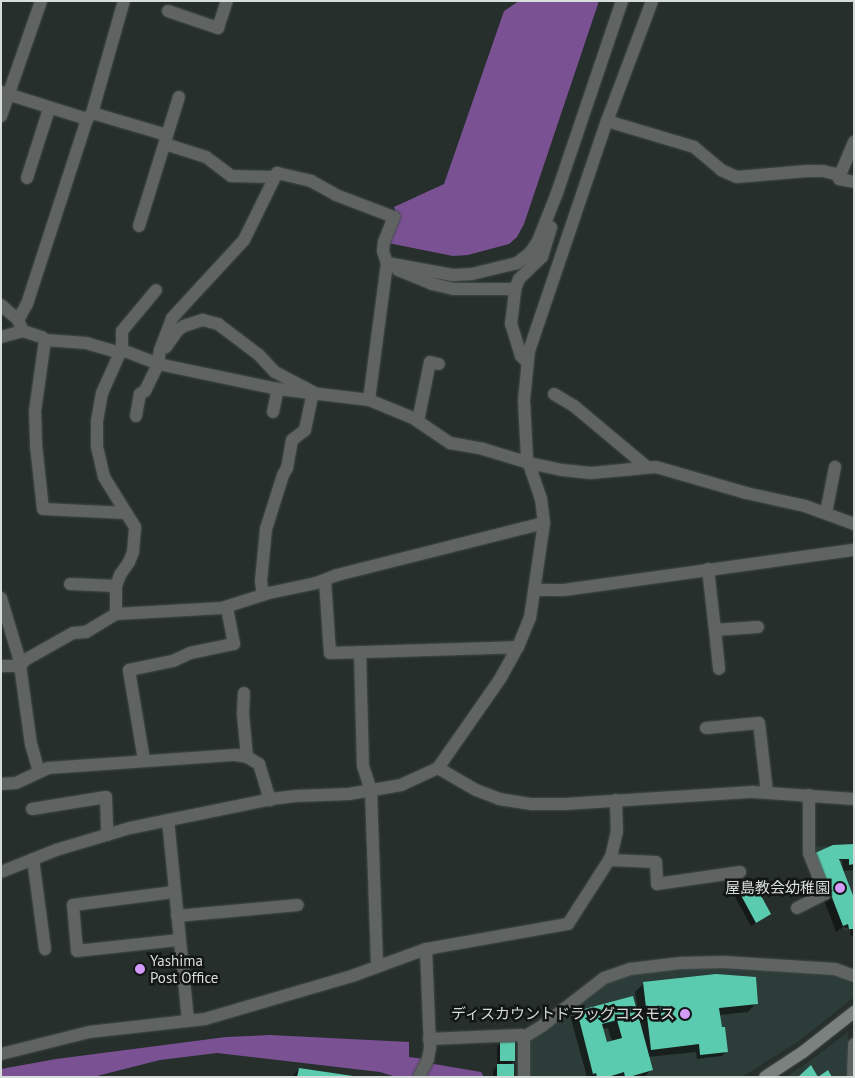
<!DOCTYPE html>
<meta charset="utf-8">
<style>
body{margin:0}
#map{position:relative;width:855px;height:1078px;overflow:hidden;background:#262f2c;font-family:"PT Sans","Noto Sans JP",sans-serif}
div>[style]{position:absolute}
.built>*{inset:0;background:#2c3c38}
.water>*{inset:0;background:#7a5193}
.shadow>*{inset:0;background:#0007}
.building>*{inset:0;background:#5bcbb0}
.roads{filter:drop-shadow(0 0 1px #424b48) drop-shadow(0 0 1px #424b48)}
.minor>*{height:12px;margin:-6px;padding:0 6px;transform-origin:6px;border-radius:6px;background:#5f6362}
.secondary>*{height:12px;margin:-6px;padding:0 6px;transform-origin:6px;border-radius:6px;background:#7a817f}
.dots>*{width:14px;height:14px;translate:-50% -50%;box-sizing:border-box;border:2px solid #121615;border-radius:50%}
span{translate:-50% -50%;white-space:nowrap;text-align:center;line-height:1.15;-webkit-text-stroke:5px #121615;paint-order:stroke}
.poi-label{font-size:15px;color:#d7dddb}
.right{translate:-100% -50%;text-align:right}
.left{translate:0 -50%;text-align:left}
.frame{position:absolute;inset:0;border:2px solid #d7dddb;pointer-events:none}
</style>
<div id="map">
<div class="built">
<i style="clip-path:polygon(854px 844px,854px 931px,844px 930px,810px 847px)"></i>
<i style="clip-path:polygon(681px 966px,832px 973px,847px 979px,853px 985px,854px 997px,799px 1041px,742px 1077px,529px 1077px,528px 1038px,613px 976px)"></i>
<i style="clip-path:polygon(848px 1032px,847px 1077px,786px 1077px,807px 1063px)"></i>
</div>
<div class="water">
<i style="clip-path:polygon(519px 1px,599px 1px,524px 224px,517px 237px,509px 244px,468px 255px,453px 256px,388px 243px,398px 218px,394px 207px,444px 184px,504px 11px)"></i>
<i style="clip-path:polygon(270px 1035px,409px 1042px,409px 1057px,425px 1059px,434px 1064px,481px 1072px,484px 1077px,396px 1077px,380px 1072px,217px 1053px,160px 1060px,93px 1077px,1px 1077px,1px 1069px,56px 1059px,226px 1037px)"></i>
</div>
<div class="shadow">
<i style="clip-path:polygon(854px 845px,854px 870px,843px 871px,842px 860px,838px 860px,854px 901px,854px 936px,850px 935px,851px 930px,847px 928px,843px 927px,836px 932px,809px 860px)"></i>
<i style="clip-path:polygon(752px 881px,769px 914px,751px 926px,733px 893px)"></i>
<i style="clip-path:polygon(evenodd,644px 983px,756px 1003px,748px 1012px,719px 1015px,726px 1052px,722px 1056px,697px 1059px,696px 1052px,648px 1057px,651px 1070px,644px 1077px,587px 1077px,571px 1019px,578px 1012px,638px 1013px,635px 992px,644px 983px,608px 1028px,612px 1042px,606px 1043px,602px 1029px,608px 1028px)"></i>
<i style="clip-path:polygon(501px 1042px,514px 1061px,508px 1066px,513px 1077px,493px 1077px,493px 1070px,497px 1066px,497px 1046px)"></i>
<i style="clip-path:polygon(299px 1069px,352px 1077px,292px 1077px)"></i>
</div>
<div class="building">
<i style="clip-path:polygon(854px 844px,854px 864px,849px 865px,849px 859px,839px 859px,854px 898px,854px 929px,849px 929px,848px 924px,843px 926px,815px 853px,833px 845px)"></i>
<i style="clip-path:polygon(752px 879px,771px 914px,756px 923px,737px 888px)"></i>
<i style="clip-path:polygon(716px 974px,756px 977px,758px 1004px,719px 1008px,722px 1027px,725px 1027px,728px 1052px,700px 1055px,699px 1044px,651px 1050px,643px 982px)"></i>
<i style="clip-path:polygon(evenodd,633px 996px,653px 1070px,629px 1077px,625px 1077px,624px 1072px,608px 1077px,597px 1077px,596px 1073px,593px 1074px,577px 1011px,633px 996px,617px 1020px,622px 1038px,607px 1042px,602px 1024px,617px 1020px)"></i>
<i style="clip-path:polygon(500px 1041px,515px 1041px,515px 1061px,500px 1061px)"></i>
<i style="clip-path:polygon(497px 1064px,514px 1064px,514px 1077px,497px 1077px)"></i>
<i style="clip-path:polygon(811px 1065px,818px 1077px,828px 1070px,832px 1077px,798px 1077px)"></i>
<i style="clip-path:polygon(299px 1068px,353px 1076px,353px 1077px,297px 1077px)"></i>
</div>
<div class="roads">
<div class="minor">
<i style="left:168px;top:11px;width:53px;rotate:18.8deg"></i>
<i style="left:218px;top:28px;width:28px;rotate:-72deg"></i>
<i style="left:1px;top:92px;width:90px;rotate:17.4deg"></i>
<i style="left:87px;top:119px;width:8px;rotate:-50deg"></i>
<i style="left:92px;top:113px;width:78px;rotate:16.3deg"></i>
<i style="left:92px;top:113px;width:116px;rotate:-74.1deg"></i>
<i style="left:1px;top:116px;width:122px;rotate:-70.8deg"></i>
<i style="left:607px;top:121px;width:91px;rotate:16.6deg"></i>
<i style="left:694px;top:147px;width:35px;rotate:40deg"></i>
<i style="left:721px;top:170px;width:17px;rotate:24deg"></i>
<i style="left:737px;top:177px;width:70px;rotate:-4.9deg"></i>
<i style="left:807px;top:171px;width:16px"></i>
<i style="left:823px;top:171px;width:17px;rotate:13deg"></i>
<i style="left:840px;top:175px;width:36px;rotate:-67deg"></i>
<i style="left:165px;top:144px;width:43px;rotate:17.6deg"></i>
<i style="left:206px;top:157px;width:31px;rotate:37deg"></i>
<i style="left:231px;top:176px;width:42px;rotate:1.4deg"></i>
<i style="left:840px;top:175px;width:4px;rotate:104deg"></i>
<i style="left:839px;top:179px;width:15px;rotate:11deg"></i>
<i style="left:27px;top:178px;width:72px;rotate:-72.3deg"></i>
<i style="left:139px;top:226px;width:135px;rotate:-72.8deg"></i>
<i style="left:387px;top:263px;width:67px;rotate:10.3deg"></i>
<i style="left:453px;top:275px;width:19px;rotate:-3deg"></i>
<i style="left:472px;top:274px;width:46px;rotate:-13.7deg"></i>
<i style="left:517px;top:263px;width:16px;rotate:-38deg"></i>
<i style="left:530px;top:253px;width:14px;rotate:-56deg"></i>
<i style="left:538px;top:241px;width:52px;rotate:-68.4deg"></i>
<i style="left:557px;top:193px;width:203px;rotate:-71.3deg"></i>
<i style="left:398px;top:270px;width:37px;rotate:22deg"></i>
<i style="left:432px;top:284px;width:22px;rotate:13deg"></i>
<i style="left:453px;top:289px;width:62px"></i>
<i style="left:1px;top:305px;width:23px;rotate:41deg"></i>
<i style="left:18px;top:320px;width:12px;rotate:66deg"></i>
<i style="left:23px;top:331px;width:20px;rotate:18deg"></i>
<i style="left:42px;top:337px;width:4px;rotate:45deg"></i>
<i style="left:45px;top:340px;width:41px;rotate:4.2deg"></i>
<i style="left:86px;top:343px;width:35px;rotate:16deg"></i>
<i style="left:120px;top:353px;width:4px;rotate:-56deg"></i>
<i style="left:122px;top:350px;width:39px;rotate:21deg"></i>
<i style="left:158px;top:364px;width:123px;rotate:11.8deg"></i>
<i style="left:278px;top:389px;width:92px;rotate:6.9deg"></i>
<i style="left:369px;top:400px;width:48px;rotate:22.2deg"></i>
<i style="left:413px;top:418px;width:45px;rotate:34deg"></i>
<i style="left:450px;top:443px;width:34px;rotate:10deg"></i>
<i style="left:483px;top:449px;width:48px;rotate:16.9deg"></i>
<i style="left:529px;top:463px;width:34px;rotate:12deg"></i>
<i style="left:562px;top:470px;width:29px;rotate:6deg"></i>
<i style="left:591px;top:473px;width:65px;rotate:-5.3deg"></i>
<i style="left:656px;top:467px;width:94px;rotate:16.1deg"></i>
<i style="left:746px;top:493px;width:60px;rotate:12.4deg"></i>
<i style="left:805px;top:506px;width:52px;rotate:20.2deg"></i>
<i style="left:18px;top:320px;width:18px;rotate:-61deg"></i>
<i style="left:27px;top:304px;width:194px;rotate:-72deg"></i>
<i style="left:1px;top:337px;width:23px;rotate:-15deg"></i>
<i style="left:45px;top:340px;width:72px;rotate:98deg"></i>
<i style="left:35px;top:411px;width:34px;rotate:88deg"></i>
<i style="left:36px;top:445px;width:64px;rotate:83.8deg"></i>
<i style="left:43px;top:509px;width:83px;rotate:2.8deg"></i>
<i style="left:166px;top:347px;width:19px;rotate:-55deg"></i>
<i style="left:177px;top:331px;width:9px;rotate:-36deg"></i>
<i style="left:184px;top:326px;width:20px;rotate:-18deg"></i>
<i style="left:203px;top:320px;width:16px;rotate:15deg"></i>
<i style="left:218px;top:324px;width:51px;rotate:37.1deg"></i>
<i style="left:259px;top:355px;width:23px;rotate:47deg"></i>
<i style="left:275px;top:372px;width:43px;rotate:27.8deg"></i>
<i style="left:313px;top:392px;width:39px;rotate:102deg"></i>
<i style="left:305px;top:430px;width:16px;rotate:142deg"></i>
<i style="left:292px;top:440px;width:28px;rotate:100deg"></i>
<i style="left:287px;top:468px;width:8px;rotate:120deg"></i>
<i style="left:283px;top:475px;width:57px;rotate:107.5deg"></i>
<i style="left:266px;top:529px;width:52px;rotate:95.5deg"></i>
<i style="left:261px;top:581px;width:14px;rotate:82deg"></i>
<i style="left:122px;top:350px;width:19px;rotate:-90deg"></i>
<i style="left:122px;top:331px;width:53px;rotate:-50.3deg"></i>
<i style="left:527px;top:362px;width:8px;rotate:-135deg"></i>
<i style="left:521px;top:356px;width:34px;rotate:-107deg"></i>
<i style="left:511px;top:324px;width:35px;rotate:-83deg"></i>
<i style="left:515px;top:289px;width:11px;rotate:-68deg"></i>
<i style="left:519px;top:279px;width:32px;rotate:-44deg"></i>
<i style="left:542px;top:257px;width:31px;rotate:-73deg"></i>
<i style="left:554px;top:394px;width:23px;rotate:31deg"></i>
<i style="left:574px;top:406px;width:95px;rotate:39.9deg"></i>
<i style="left:273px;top:412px;width:24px;rotate:-78deg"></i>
<i style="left:136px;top:416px;width:22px;rotate:-80deg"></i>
<i style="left:140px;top:394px;width:6px;rotate:-31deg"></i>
<i style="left:145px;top:391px;width:30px;rotate:-64deg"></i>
<i style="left:158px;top:364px;width:14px;rotate:-82deg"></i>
<i style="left:160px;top:350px;width:34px;rotate:-69deg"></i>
<i style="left:172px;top:318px;width:106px;rotate:-47.3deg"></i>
<i style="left:244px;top:240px;width:75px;rotate:-63.8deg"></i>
<i style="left:277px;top:173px;width:35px;rotate:13deg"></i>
<i style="left:311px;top:181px;width:29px;rotate:29deg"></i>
<i style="left:336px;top:195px;width:62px;rotate:20.8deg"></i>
<i style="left:394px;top:217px;width:27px;rotate:112deg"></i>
<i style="left:384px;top:242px;width:9px;rotate:96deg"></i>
<i style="left:383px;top:251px;width:13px;rotate:72deg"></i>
<i style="left:387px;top:263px;width:138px;rotate:97.5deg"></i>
<i style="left:418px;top:421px;width:60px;rotate:-78.5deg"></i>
<i style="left:430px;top:362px;width:9px;rotate:13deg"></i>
<i style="left:826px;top:513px;width:47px;rotate:-78.9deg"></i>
<i style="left:708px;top:569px;width:61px;rotate:83.5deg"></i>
<i style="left:715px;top:630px;width:43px;rotate:-4deg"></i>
<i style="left:325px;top:580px;width:73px;rotate:86.1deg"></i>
<i style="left:330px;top:653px;width:188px;rotate:-1.8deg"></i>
<i style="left:70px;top:584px;width:46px;rotate:2.5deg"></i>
<i style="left:116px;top:586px;width:12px;rotate:-70deg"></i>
<i style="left:120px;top:575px;width:16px;rotate:-55deg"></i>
<i style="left:129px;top:562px;width:11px;rotate:-68deg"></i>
<i style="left:133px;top:552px;width:25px;rotate:-85deg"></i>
<i style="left:135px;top:527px;width:59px;rotate:-121.8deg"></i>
<i style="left:104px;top:477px;width:31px;rotate:-103deg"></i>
<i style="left:97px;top:447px;width:26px;rotate:-90deg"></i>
<i style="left:97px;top:421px;width:28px;rotate:-80deg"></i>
<i style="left:102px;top:393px;width:44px;rotate:-65.8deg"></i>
<i style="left:535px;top:590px;width:29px"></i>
<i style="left:564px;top:590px;width:293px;rotate:-7.9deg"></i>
<i style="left:1px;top:598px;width:63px;rotate:73.3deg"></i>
<i style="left:19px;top:658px;width:87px;rotate:82.1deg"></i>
<i style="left:31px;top:744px;width:29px;rotate:74deg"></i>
<i style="left:116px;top:614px;width:106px;rotate:-3.2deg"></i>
<i style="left:222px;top:608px;width:49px;rotate:-17.7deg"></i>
<i style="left:269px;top:593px;width:48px;rotate:-12deg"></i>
<i style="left:316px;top:583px;width:22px;rotate:-21deg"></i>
<i style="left:337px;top:575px;width:213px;rotate:-14.1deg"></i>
<i style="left:715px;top:630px;width:39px;rotate:84deg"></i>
<i style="left:360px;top:652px;width:114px;rotate:88.5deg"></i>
<i style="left:363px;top:766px;width:26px;rotate:72deg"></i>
<i style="left:371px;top:791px;width:176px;rotate:88deg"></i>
<i style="left:1px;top:666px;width:19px"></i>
<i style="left:20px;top:666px;width:8px;rotate:-50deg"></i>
<i style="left:25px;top:660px;width:55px;rotate:-29.4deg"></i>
<i style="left:73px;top:633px;width:13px;rotate:-4deg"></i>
<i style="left:86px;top:632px;width:35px;rotate:-31deg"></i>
<i style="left:116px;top:614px;width:28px;rotate:-90deg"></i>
<i style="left:244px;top:693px;width:21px;rotate:93deg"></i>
<i style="left:243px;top:714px;width:43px;rotate:84.7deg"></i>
<i style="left:706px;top:728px;width:53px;rotate:-5.4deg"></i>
<i style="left:759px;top:723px;width:69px;rotate:83.4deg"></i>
<i style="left:144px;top:760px;width:91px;rotate:-99.5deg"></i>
<i style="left:129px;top:670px;width:45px;rotate:-11.6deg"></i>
<i style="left:173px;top:661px;width:19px;rotate:-25deg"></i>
<i style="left:190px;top:653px;width:45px;rotate:-11.6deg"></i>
<i style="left:234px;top:644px;width:38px;rotate:-101deg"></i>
<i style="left:438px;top:768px;width:44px;rotate:30.1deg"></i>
<i style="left:476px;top:790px;width:25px;rotate:21deg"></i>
<i style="left:499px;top:799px;width:33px;rotate:9deg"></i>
<i style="left:532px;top:804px;width:33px"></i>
<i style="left:565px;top:804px;width:188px;rotate:-3.7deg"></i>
<i style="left:753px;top:792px;width:101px;rotate:4deg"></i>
<i style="left:1px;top:784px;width:15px;rotate:-4deg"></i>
<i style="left:16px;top:783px;width:35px;rotate:-25deg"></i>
<i style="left:48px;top:768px;width:188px;rotate:-4deg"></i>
<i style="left:236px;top:755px;width:11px;rotate:10deg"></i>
<i style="left:247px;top:757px;width:14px;rotate:30deg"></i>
<i style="left:259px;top:764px;width:38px;rotate:73deg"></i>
<i style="left:32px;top:809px;width:75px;rotate:-9.2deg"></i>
<i style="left:106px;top:797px;width:38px;rotate:88deg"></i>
<i style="left:168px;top:820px;width:202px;rotate:84.3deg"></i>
<i style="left:33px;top:859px;width:91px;rotate:82.4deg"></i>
<i style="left:609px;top:860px;width:47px;rotate:2.4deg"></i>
<i style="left:656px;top:862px;width:22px;rotate:87deg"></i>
<i style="left:657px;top:884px;width:84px;rotate:-8.2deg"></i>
<i style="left:1px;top:872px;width:59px;rotate:-21.8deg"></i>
<i style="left:56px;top:850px;width:77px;rotate:-16.6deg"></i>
<i style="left:130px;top:828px;width:144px;rotate:-11.6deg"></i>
<i style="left:271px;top:799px;width:25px;rotate:-7deg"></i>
<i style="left:296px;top:796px;width:53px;rotate:-2.2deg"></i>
<i style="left:349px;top:794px;width:53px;rotate:-9.8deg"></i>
<i style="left:401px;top:785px;width:41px;rotate:-24.7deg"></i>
<i style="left:438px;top:768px;width:108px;rotate:-55.1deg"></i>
<i style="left:500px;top:679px;width:37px;rotate:-61deg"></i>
<i style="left:518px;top:647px;width:31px;rotate:-68deg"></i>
<i style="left:530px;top:618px;width:96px;rotate:-81.6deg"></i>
<i style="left:544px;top:523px;width:24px;rotate:-97deg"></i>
<i style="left:541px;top:499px;width:43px;rotate:-108.9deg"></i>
<i style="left:527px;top:458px;width:58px;rotate:-93deg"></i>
<i style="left:524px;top:400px;width:49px;rotate:-84.2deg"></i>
<i style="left:529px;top:351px;width:243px;rotate:-71.3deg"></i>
<i style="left:607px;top:121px;width:128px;rotate:-69.4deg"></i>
<i style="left:174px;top:892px;width:102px;rotate:172.7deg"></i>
<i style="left:73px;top:905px;width:46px;rotate:85deg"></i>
<i style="left:77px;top:951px;width:103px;rotate:-6.2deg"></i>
<i style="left:797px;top:908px;width:31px;rotate:-27deg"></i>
<i style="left:825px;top:894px;width:44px;rotate:-111.3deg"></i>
<i style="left:809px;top:853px;width:58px;rotate:-90deg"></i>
<i style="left:177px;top:916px;width:121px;rotate:-5.2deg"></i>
<i style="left:524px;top:1037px;width:21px;rotate:-31deg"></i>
<i style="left:542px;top:1026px;width:78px;rotate:-37.7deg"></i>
<i style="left:604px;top:978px;width:28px;rotate:-19deg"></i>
<i style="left:630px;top:969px;width:51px;rotate:-6.7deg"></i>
<i style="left:681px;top:963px;width:43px;rotate:-1.3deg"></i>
<i style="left:724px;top:962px;width:111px;rotate:3.6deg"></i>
<i style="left:835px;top:969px;width:20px;rotate:20deg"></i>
<i style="left:429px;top:1039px;width:92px;rotate:-2.5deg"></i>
<i style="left:521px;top:1035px;width:4px;rotate:34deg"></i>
<i style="left:524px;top:1037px;width:40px;rotate:90deg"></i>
<i style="left:1px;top:1054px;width:91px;rotate:-14deg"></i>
<i style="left:89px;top:1032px;width:117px;rotate:-6.4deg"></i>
<i style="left:205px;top:1019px;width:153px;rotate:-16.3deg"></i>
<i style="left:352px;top:976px;width:79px;rotate:-20deg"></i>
<i style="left:426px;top:949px;width:144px;rotate:-10deg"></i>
<i style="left:568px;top:924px;width:80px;rotate:-57.3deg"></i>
<i style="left:611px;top:857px;width:26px;rotate:-77deg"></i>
<i style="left:617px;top:832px;width:32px;rotate:-92deg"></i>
<i style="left:419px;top:1077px;width:20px;rotate:-63deg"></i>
<i style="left:428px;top:1059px;width:11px;rotate:-80deg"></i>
<i style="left:430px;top:1048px;width:99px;rotate:-92.3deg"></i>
<i style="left:853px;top:1077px;width:33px;rotate:-88deg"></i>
</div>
<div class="secondary">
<i style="left:765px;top:1077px;width:45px;rotate:-33.3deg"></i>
<i style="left:803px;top:1052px;width:65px;rotate:-38.1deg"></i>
</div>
</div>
<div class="dots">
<i style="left:840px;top:888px;background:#d59bfa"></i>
<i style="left:140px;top:969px;background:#d59bfa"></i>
<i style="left:685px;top:1014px;background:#d59bfa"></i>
</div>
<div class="poi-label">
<span class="right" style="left:830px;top:888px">屋島教会幼稚園</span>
<span class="left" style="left:150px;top:969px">Yashima<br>Post Office</span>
<span class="right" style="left:675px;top:1014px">ディスカウントドラッグコスモス</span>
</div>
<div class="frame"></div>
</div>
